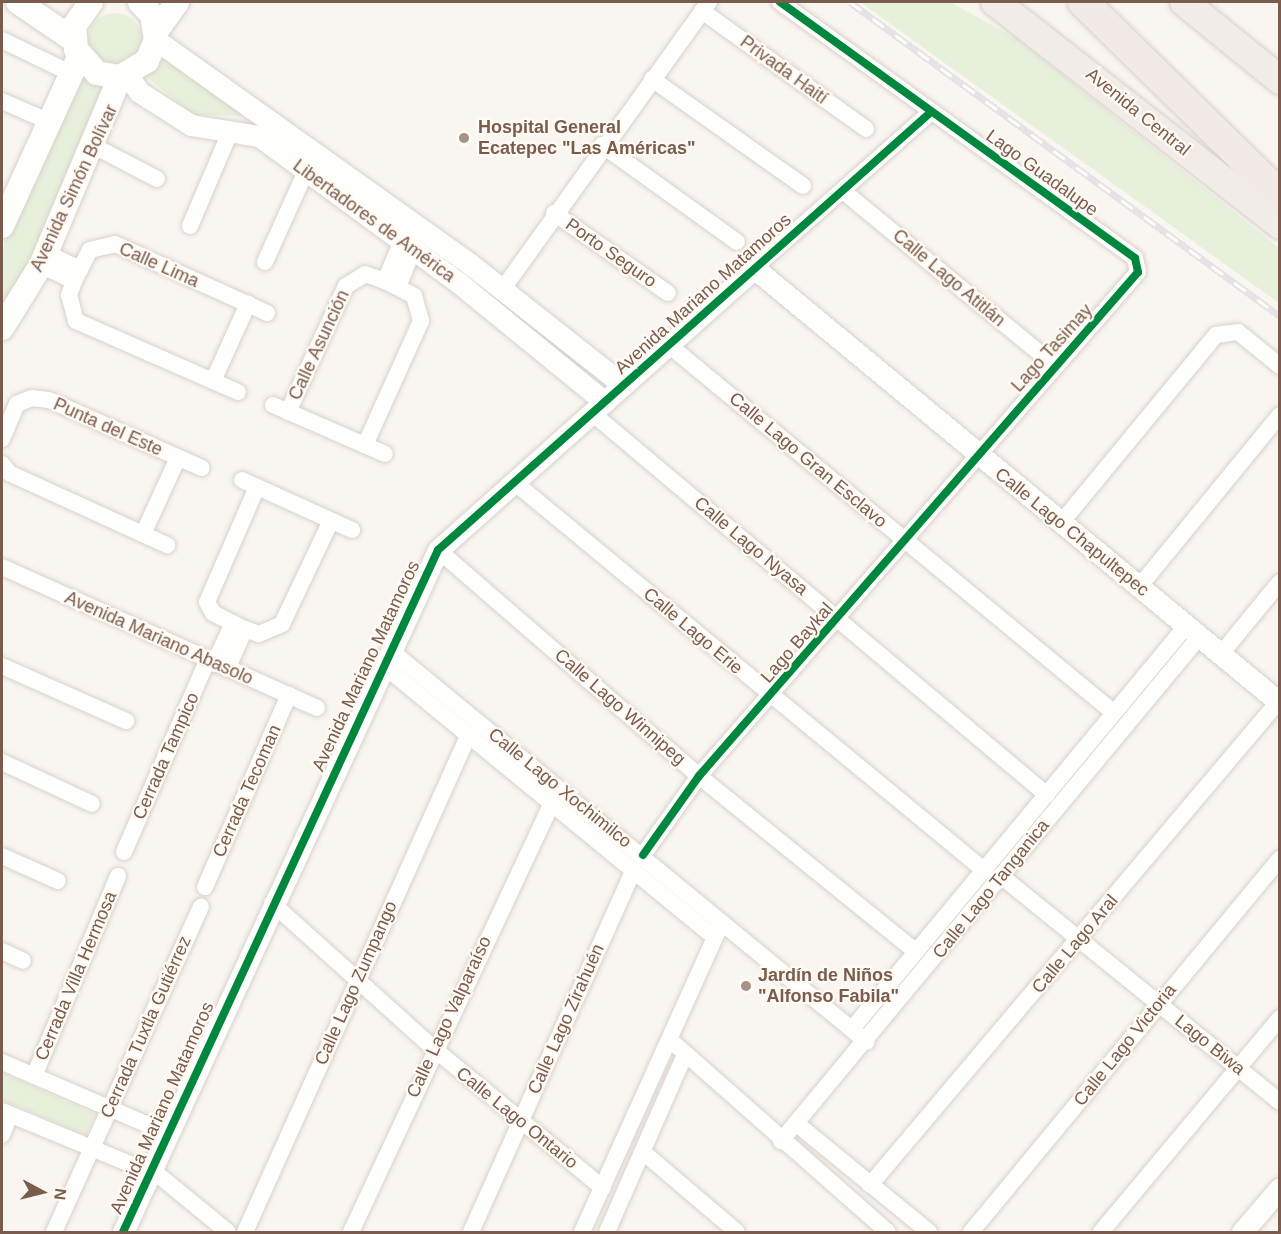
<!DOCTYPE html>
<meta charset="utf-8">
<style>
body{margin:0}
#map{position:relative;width:1281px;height:1234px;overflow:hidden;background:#f9f5f0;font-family:Arial,sans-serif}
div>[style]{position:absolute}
.green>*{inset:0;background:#e7f0db}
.round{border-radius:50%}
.roads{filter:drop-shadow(0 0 2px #d7d1cb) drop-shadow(0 0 2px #d7d1cb)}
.minor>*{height:16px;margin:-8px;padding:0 8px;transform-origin:8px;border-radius:8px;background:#fefefd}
.tertiary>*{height:21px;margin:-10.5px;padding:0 10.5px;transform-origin:10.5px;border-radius:10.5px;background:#fefefd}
.secondary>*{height:24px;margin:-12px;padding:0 12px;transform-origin:12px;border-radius:12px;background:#fefefd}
.trunk>*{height:28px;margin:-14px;padding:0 14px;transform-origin:14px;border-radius:14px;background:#f2ece8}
.motorway>*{height:30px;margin:-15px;padding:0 15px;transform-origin:15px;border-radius:15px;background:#f2eae7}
.rail>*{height:7px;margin-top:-3.5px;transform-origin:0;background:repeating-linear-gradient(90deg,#fffaf3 0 14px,#e6e3e7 0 28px);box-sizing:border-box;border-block:2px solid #e6e3e7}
.cycleway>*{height:8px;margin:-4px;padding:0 4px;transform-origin:4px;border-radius:4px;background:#00873e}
.dots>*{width:16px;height:16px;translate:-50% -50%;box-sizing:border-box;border:3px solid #fffaf3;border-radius:50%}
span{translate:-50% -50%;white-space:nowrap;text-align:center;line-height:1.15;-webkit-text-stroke:4.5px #fffaf3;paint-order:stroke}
.street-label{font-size:18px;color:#7a5c4d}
.poi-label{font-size:18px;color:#7a5c4d;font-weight:700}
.left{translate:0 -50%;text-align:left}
.frame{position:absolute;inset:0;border:3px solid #7a5c4d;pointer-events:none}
.north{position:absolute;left:12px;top:1162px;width:60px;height:60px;-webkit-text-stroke:4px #fffaf3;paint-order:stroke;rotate:97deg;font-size:16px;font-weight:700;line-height:24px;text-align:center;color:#7a5c4d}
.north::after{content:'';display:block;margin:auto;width:21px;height:27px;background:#7a5c4d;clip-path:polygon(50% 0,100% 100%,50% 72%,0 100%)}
</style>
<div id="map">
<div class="green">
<i style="clip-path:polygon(860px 2px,950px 2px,1019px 40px,1279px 248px,1279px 303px)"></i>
<i class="round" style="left:88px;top:13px;width:54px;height:54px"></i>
<i style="clip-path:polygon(161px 49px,245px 116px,194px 115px,144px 75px)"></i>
<i style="clip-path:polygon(79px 75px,111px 87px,33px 260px,2px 308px,2px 251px,8px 229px)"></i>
<i style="clip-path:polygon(2px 1073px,95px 1114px,86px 1135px,2px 1100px)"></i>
</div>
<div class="roads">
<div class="minor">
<i style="left:702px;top:11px;width:202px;rotate:35.7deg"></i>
<i style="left:2px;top:40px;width:78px;rotate:25.9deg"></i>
<i style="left:652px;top:79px;width:185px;rotate:35.3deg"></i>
<i style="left:2px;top:101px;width:52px;rotate:23.6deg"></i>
<i style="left:602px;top:145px;width:166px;rotate:35.7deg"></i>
<i style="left:94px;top:146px;width:71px;rotate:27.6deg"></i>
<i style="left:843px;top:191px;width:275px;rotate:39.5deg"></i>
<i style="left:554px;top:213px;width:139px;rotate:35.1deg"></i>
<i style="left:190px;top:226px;width:102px;rotate:-66.9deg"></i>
<i style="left:46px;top:253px;width:38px;rotate:25deg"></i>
<i style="left:265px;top:262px;width:100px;rotate:-65.7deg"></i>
<i style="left:41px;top:265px;width:37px;rotate:26deg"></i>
<i style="left:754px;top:268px;width:236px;rotate:-41.4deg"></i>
<i style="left:385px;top:281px;width:43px;rotate:-67deg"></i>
<i style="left:398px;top:287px;width:40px;rotate:-68deg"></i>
<i style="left:502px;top:290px;width:355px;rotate:-54.3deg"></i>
<i style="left:670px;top:346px;width:575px;rotate:39.56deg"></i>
<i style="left:213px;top:381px;width:85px;rotate:-65.6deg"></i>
<i style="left:238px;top:392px;width:177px;rotate:-156.3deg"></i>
<i style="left:76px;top:321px;width:27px;rotate:-105deg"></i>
<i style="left:69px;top:295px;width:15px;rotate:-70deg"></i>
<i style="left:74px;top:281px;width:35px;rotate:-63deg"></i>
<i style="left:90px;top:250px;width:26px;rotate:-13deg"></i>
<i style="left:115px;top:244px;width:167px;rotate:24.4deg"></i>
<i style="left:273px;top:405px;width:122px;rotate:23.6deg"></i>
<i style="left:288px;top:412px;width:139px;rotate:-65.3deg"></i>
<i style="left:346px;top:286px;width:22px;rotate:-32deg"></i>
<i style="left:365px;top:274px;width:21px;rotate:19deg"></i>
<i style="left:385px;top:281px;width:33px;rotate:27deg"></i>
<i style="left:414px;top:296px;width:26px;rotate:74deg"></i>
<i style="left:421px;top:321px;width:136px;rotate:114.3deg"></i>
<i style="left:592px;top:413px;width:594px;rotate:40.02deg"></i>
<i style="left:2px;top:439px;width:38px;rotate:-67deg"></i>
<i style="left:17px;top:404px;width:16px;rotate:-22deg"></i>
<i style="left:32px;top:398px;width:17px;rotate:7deg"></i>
<i style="left:49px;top:400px;width:167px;rotate:24deg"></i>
<i style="left:2px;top:464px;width:11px;rotate:52deg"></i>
<i style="left:9px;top:473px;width:174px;rotate:24.5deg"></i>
<i style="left:242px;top:480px;width:121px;rotate:24.4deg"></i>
<i style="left:514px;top:482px;width:611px;rotate:39.55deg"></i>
<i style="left:257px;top:487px;width:125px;rotate:113.5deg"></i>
<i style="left:207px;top:602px;width:13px;rotate:61deg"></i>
<i style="left:213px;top:613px;width:36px;rotate:27deg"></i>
<i style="left:245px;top:629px;width:15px;rotate:20deg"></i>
<i style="left:259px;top:634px;width:25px;rotate:-23deg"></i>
<i style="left:282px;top:624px;width:114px;rotate:-64.6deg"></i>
<i style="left:1061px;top:523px;width:244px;rotate:-50.5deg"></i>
<i style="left:1216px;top:335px;width:22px;rotate:-8deg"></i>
<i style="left:1238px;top:332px;width:54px;rotate:39deg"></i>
<i style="left:143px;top:534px;width:84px;rotate:-65.3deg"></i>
<i style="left:438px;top:550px;width:345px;rotate:40.9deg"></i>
<i style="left:699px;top:776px;width:279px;rotate:39deg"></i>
<i style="left:2px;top:567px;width:345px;rotate:24.1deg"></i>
<i style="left:1139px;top:587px;width:222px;rotate:-50.7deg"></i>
<i style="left:390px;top:650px;width:617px;rotate:39.41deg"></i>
<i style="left:1220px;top:655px;width:94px;rotate:-50.6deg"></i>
<i style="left:214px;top:664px;width:45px;rotate:-65.1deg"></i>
<i style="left:383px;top:665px;width:428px;rotate:39.4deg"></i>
<i style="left:2px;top:666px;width:136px;rotate:23.9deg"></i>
<i style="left:227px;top:669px;width:44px;rotate:-65.8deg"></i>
<i style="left:2px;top:762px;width:99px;rotate:25deg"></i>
<i style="left:124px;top:852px;width:208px;rotate:-66.5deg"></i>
<i style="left:643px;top:855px;width:97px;rotate:-54.7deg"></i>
<i style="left:699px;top:776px;width:668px;rotate:-48.94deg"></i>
<i style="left:1138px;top:272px;width:14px;rotate:-102deg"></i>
<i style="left:1135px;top:258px;width:438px;rotate:-144.2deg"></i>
<i style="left:2px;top:856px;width:61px;rotate:24.1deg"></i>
<i style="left:1001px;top:876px;width:359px;rotate:39deg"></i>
<i style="left:205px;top:887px;width:210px;rotate:-66.4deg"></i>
<i style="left:272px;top:903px;width:217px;rotate:42deg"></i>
<i style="left:433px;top:1048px;width:220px;rotate:39.5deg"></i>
<i style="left:2px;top:951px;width:23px;rotate:25deg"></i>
<i style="left:852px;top:1029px;width:525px;rotate:-50.33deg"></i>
<i style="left:670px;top:1040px;width:290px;rotate:41.4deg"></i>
<i style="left:2px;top:1062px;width:159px;rotate:23.3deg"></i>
<i style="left:34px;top:1076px;width:217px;rotate:-67.2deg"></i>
<i style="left:2px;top:1111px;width:139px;rotate:22.5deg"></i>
<i style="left:797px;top:1124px;width:171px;rotate:39.3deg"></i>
<i style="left:2px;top:1135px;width:22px;rotate:-69deg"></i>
<i style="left:781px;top:1141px;width:656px;rotate:-50.32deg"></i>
<i style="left:643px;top:1152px;width:123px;rotate:40.4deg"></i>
<i style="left:151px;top:1169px;width:99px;rotate:39.3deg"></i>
<i style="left:870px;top:1185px;width:632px;rotate:-49.81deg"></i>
<i style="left:54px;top:1232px;width:357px;rotate:-65.7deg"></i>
<i style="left:245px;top:1232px;width:546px;rotate:-65.78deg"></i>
<i style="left:351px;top:1232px;width:474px;rotate:-64.9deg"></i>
<i style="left:471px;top:1232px;width:396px;rotate:-65.8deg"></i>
<i style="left:582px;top:1232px;width:333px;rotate:-65.7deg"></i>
<i style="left:607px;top:1232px;width:194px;rotate:-66.3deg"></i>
<i style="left:971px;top:1232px;width:485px;rotate:-50.4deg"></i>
<i style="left:1101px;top:1232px;width:279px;rotate:-50.1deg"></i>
</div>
<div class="tertiary">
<i style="left:156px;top:40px;width:386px;rotate:35.5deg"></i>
<i style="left:470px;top:264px;width:195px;rotate:38.3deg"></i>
<i style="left:128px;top:75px;width:20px;rotate:57deg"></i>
<i style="left:139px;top:92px;width:62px;rotate:32.4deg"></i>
<i style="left:191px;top:125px;width:69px;rotate:9.2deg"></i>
<i style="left:259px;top:136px;width:248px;rotate:36.3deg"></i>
<i style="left:459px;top:283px;width:188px;rotate:39.2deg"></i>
<i style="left:123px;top:1232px;width:751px;rotate:-65.21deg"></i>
<i style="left:438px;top:550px;width:424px;rotate:-41.7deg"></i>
<i style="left:754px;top:268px;width:683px;rotate:39.59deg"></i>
<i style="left:1242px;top:1232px;width:58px;rotate:-49.2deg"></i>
</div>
<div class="secondary">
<i style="left:18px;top:2px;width:68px;rotate:34.2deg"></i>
<i style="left:91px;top:2px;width:29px;rotate:125deg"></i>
<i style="left:74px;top:26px;width:23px;rotate:85deg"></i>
<i style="left:76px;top:49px;width:32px;rotate:49deg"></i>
<i style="left:97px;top:73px;width:23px;rotate:10deg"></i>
<i style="left:120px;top:77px;width:31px;rotate:-31deg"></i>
<i style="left:147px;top:61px;width:23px;rotate:-67deg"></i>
<i style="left:156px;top:40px;width:25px;rotate:-99deg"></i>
<i style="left:152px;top:15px;width:18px;rotate:-133deg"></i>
<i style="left:157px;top:30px;width:34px;rotate:-54deg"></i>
<i style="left:2px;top:226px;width:186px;rotate:-65.5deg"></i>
<i style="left:2px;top:328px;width:74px;rotate:-58.2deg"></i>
<i style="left:41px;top:265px;width:204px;rotate:-67.2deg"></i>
</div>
<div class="trunk">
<i style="left:995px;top:2px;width:362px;rotate:38deg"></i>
<i style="left:1184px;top:2px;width:124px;rotate:39.1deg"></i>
</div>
<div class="motorway">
<i style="left:1083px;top:2px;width:276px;rotate:44.4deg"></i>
</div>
</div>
<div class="rail">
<i style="left:850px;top:2px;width:532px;rotate:36.14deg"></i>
</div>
<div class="cycleway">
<i style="left:643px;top:855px;width:97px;rotate:-54.7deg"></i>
<i style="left:699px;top:776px;width:668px;rotate:-48.94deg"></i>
<i style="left:1138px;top:272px;width:14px;rotate:-102deg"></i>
<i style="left:1135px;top:258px;width:438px;rotate:-144.2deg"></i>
<i style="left:123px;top:1232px;width:751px;rotate:-65.21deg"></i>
<i style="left:438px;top:550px;width:659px;rotate:-41.62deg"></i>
</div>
<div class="dots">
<i style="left:464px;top:138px;background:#a69286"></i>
<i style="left:746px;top:986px;background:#a69286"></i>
</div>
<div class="street-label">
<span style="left:784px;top:70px;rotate:36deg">Privada Haití</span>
<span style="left:1138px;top:112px;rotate:39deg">Avenida Central</span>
<span style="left:1042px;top:173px;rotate:36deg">Lago Guadalupe</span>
<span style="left:74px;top:188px;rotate:-65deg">Avenida Simón Bolívar</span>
<span style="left:374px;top:221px;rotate:36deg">Libertadores de América</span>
<span style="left:611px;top:253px;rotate:35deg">Porto Seguro</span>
<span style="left:159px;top:265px;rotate:24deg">Calle Lima</span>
<span style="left:949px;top:278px;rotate:40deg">Calle Lago Atitlán</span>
<span style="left:703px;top:294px;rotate:-42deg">Avenida Mariano Matamoros</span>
<span style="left:319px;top:345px;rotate:-65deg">Calle Asunción</span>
<span style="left:1052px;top:348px;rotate:-48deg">Lago Tasimay</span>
<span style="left:108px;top:427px;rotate:24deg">Punta del Este</span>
<span style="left:808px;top:460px;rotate:40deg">Calle Lago Gran Esclavo</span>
<span style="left:1072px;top:532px;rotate:39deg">Calle Lago Chapultepec</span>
<span style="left:751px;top:546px;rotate:40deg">Calle Lago Nyasa</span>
<span style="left:693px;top:631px;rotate:40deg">Calle Lago Erie</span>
<span style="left:159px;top:638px;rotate:24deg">Avenida Mariano Abasolo</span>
<span style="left:797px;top:643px;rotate:-49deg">Lago Baykal</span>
<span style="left:366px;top:666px;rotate:-65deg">Avenida Mariano Matamoros</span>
<span style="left:620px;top:707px;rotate:41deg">Calle Lago Winnipeg</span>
<span style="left:166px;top:756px;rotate:-66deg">Cerrada Tampico</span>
<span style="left:560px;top:788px;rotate:39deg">Calle Lago Xochimilco</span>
<span style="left:247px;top:791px;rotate:-66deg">Cerrada Tecoman</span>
<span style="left:991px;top:889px;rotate:-51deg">Calle Lago Tanganica</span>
<span style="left:1075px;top:944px;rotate:-50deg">Calle Lago Aral</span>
<span style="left:76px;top:976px;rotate:-67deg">Cerrada Villa Hermosa</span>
<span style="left:356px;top:983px;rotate:-66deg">Calle Lago Zumpango</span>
<span style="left:449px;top:1017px;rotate:-65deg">Calle Lago Valparaíso</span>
<span style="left:566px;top:1019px;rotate:-66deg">Calle Lago Zirahuén</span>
<span style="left:146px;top:1027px;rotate:-66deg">Cerrada Tuxtla Gutiérrez</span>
<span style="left:1125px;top:1045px;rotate:-51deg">Calle Lago Victoria</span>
<span style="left:1210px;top:1045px;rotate:39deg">Lago Biwa</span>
<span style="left:162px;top:1108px;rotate:-66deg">Avenida Mariano Matamoros</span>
<span style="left:517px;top:1118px;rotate:39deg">Calle Lago Ontario</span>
</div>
<div class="poi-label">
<span class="left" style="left:478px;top:138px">Hospital General<br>Ecatepec "Las Américas"</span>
<span class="left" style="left:758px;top:986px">Jardín de Niños<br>"Alfonso Fabila"</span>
</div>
<div class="frame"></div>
<div class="north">N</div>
</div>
